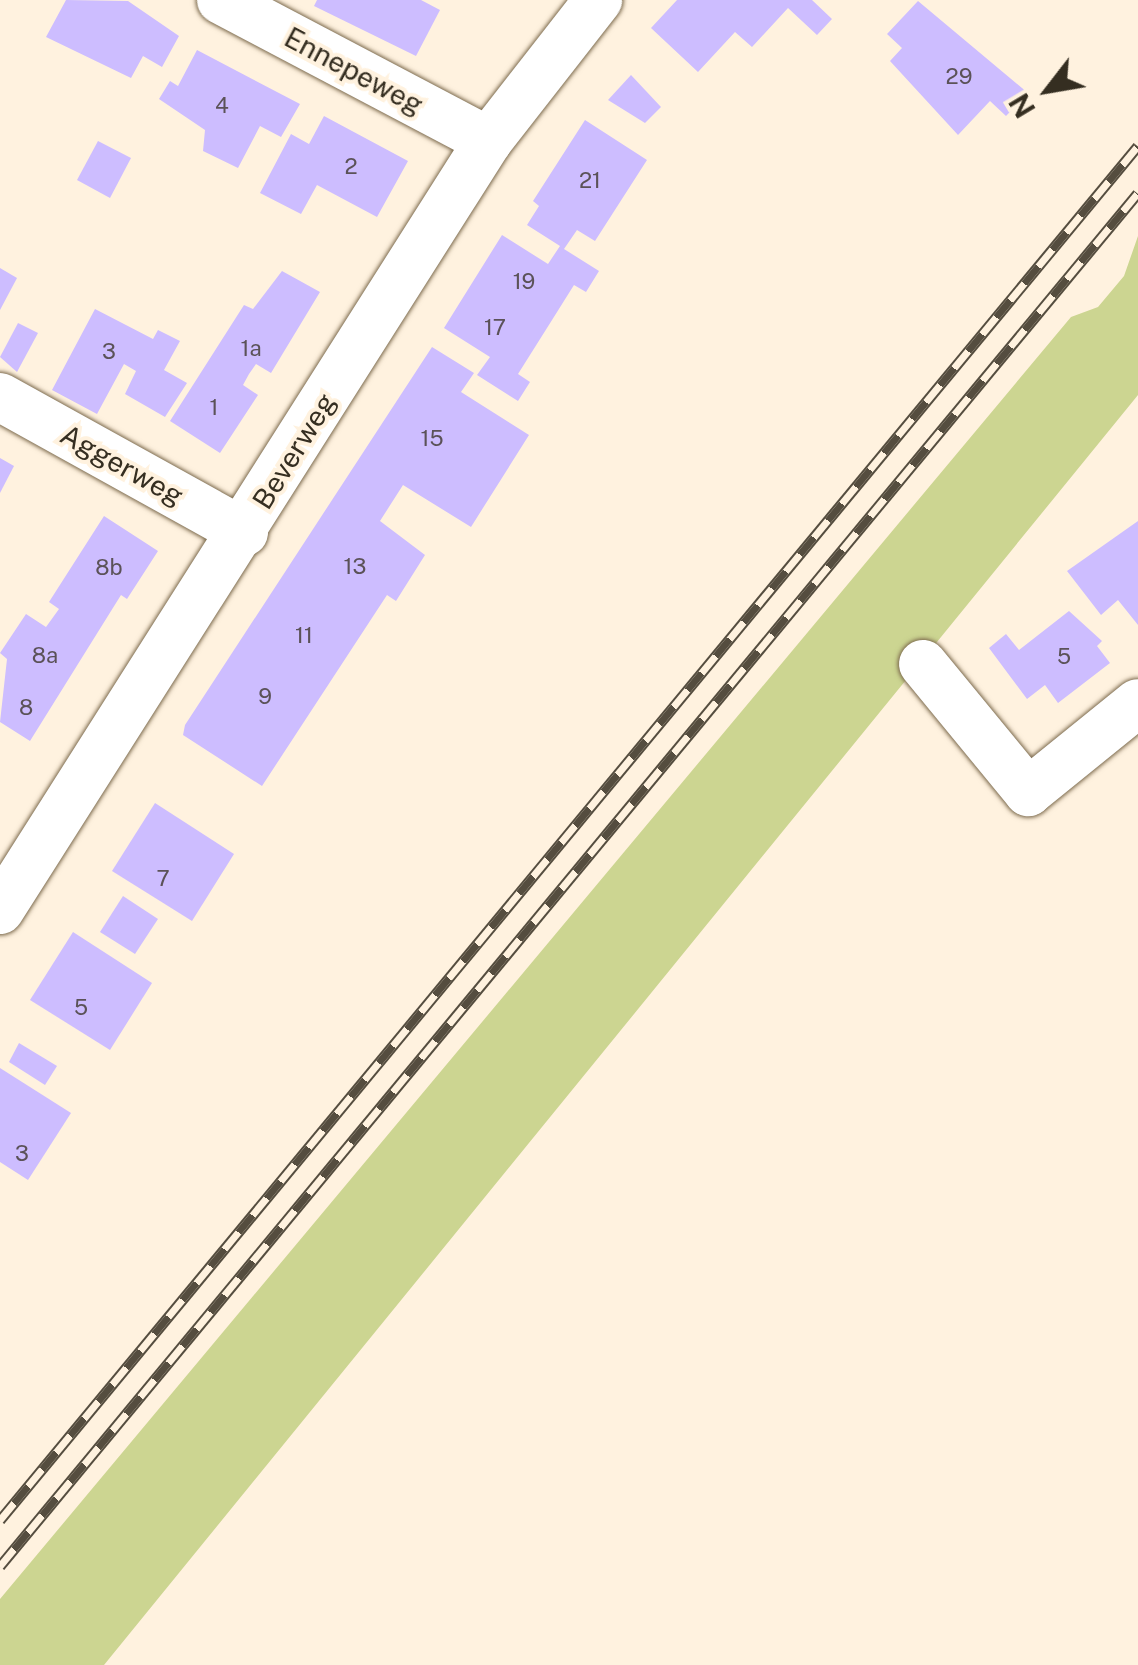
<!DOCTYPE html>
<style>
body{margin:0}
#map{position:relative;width:1138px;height:1665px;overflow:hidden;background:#fff2df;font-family:"Public Sans",sans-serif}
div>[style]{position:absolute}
.green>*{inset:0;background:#ccd591}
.building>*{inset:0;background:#cdbdff}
.roads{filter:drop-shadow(0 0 2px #7d6b4e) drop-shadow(0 0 2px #7d6b4e)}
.minor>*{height:48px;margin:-24px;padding:0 24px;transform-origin:24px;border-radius:24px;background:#fff}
.rail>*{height:11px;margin-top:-5.5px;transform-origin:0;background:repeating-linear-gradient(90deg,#fff2df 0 22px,#554d3f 0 44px);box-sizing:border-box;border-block:2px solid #554d3f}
span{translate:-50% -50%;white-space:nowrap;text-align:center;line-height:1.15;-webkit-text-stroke:8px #fff2df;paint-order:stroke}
.number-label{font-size:22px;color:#5b5258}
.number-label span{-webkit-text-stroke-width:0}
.street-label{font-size:28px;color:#352e21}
.north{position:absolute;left:998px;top:40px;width:100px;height:100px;-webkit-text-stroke:8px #fff2df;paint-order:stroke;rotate:239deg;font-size:28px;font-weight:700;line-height:40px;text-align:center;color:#352e21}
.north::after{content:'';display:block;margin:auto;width:35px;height:45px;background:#352e21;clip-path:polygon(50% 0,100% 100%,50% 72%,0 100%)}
</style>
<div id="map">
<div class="green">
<i style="clip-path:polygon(1138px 236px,1138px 395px,104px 1665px,0 1665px,0 1599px,1071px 317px,1098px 307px,1124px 276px)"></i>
</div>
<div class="building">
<i style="clip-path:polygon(66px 0,128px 1px,179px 36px,162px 67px,143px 56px,131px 78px,46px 37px)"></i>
<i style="clip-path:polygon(317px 0,421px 0,440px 10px,416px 56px,314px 6px)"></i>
<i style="clip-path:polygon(677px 0,812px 0,832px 19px,817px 35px,788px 8px,752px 47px,735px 32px,698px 72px,651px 28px)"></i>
<i style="clip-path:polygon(918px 1px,1028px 93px,1006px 116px,990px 101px,958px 135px,890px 61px,902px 48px,887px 34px)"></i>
<i style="clip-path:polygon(197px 50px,300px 104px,281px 137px,260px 126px,238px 168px,203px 151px,205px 130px,159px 99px,170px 81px,178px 86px)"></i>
<i style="clip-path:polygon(631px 75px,661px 107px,645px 123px,608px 100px)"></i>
<i style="clip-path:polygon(324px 116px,408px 161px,377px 217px,317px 185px,301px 214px,260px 193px,291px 134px,309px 144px)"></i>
<i style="clip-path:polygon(585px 120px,647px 160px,595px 241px,577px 230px,564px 249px,599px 271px,586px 292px,574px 285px,547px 328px,518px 374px,530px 382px,518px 401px,477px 375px,490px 357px,444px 328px,502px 235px,548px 264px,560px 246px,527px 225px,539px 206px,533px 201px)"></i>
<i style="clip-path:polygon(98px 141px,131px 158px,110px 198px,77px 180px)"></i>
<i style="clip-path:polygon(0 268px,17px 278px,0 310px)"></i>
<i style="clip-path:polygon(282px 271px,320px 292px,271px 373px,256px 364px,249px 374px,243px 385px,258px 395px,220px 453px,170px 421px,244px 305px,253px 309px)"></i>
<i style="clip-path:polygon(95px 309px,153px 339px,158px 330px,180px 341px,164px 370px,187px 383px,165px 417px,125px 394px,136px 371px,124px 364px,97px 414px,52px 390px)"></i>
<i style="clip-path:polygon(18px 323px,38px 333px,17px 372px,0 357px)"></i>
<i style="clip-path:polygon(432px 347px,474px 373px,461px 392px,529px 435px,471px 527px,403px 485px,380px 521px,425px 555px,396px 601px,387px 595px,262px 786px,183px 735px,185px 725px)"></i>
<i style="clip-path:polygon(0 458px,14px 466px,0 493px)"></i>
<i style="clip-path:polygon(104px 516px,158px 551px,127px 599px,121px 595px,30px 741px,0 722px,7px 659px,0 653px,26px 614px,46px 627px,59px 609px,49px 602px)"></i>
<i style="clip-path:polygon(1138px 521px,1138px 625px,1118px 600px,1101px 615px,1067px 571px)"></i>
<i style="clip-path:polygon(1069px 611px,1102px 641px,1097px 646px,1110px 663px,1058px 703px,1045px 685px,1027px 699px,989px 648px,1006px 634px,1019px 650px)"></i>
<i style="clip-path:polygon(155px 803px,234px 854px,192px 921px,112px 871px)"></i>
<i style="clip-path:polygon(123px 896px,158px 919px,135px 954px,100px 932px)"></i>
<i style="clip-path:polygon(73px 932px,152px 983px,110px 1050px,30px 1000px)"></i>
<i style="clip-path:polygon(19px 1043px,57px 1066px,45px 1085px,9px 1062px)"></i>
<i style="clip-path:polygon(0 1068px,71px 1113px,28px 1180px,0 1162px)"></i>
</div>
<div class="roads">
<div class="minor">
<i style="left:221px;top:0;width:302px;rotate:27.8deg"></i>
<i style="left:0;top:397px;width:279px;rotate:29deg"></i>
<i style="left:923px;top:664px;width:166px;rotate:50.6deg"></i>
<i style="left:1028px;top:792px;width:141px;rotate:-39deg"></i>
<i style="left:0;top:910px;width:911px;rotate:-57.6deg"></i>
<i style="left:488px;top:141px;width:179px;rotate:-52deg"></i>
</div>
</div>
<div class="rail">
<i style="left:0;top:1520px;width:1784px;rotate:-50.37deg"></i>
<i style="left:0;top:1566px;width:1783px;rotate:-50.35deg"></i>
</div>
<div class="number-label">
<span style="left:959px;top:77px">29</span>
<span style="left:222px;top:106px">4</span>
<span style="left:351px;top:167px">2</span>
<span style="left:590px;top:181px">21</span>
<span style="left:524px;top:282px">19</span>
<span style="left:495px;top:328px">17</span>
<span style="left:251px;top:349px">1a</span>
<span style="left:109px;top:352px">3</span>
<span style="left:214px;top:408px">1</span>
<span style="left:432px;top:439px">15</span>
<span style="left:355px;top:567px">13</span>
<span style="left:109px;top:568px">8b</span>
<span style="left:304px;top:636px">11</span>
<span style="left:45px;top:656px">8a</span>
<span style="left:1064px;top:657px">5</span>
<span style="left:265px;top:697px">9</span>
<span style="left:26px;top:708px">8</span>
<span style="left:163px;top:879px">7</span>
<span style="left:81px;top:1008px">5</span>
<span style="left:22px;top:1154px">3</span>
</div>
<div class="street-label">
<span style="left:354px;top:71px;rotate:28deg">Ennepeweg</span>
<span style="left:294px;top:451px;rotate:-58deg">Beverweg</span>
<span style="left:122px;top:465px;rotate:29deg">Aggerweg</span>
</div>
<div class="north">N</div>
</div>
